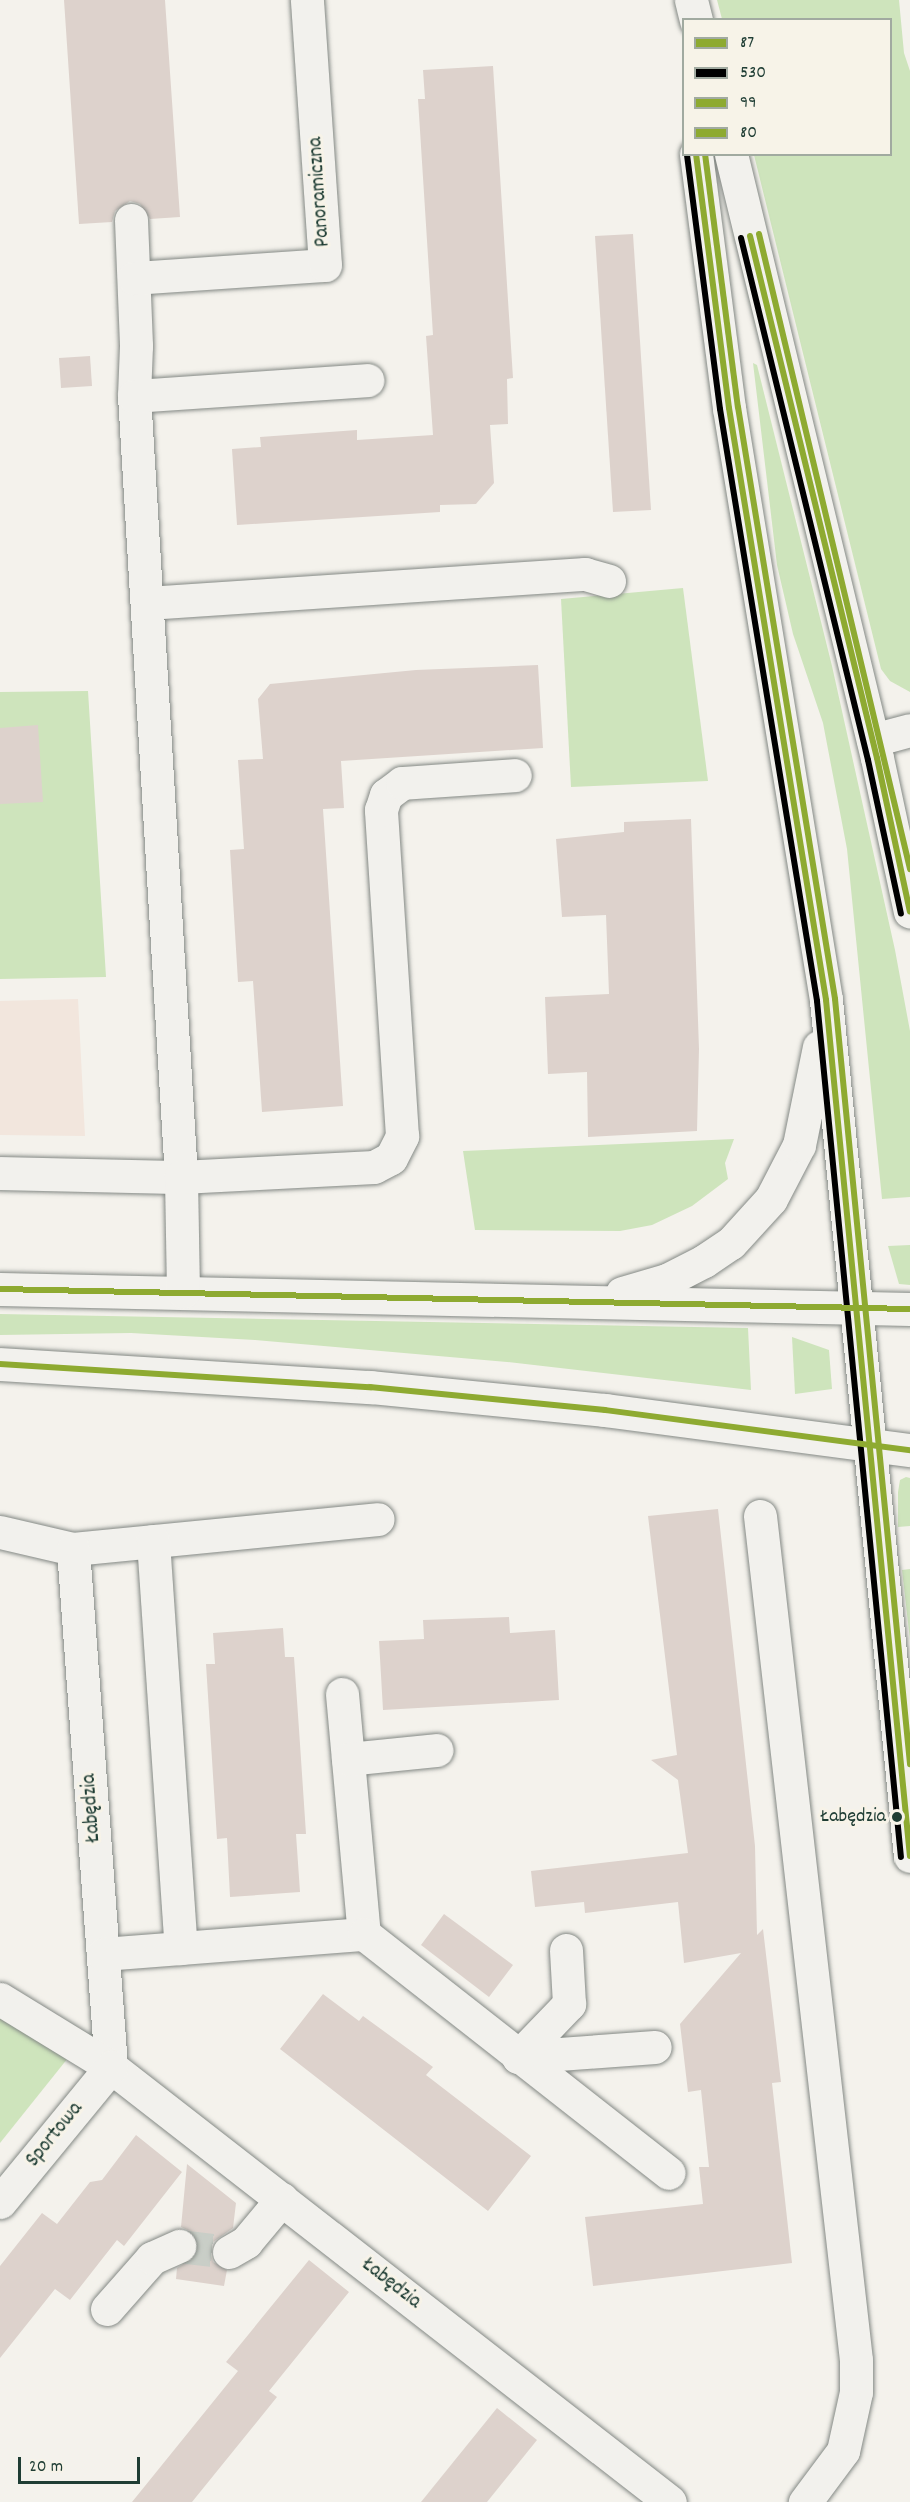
<!DOCTYPE html>
<meta charset="utf-8">
<style>
body{margin:0}
#map{position:relative;width:910px;height:2502px;overflow:hidden;background:#f4f2ec;font-family:Dekko,sans-serif}
div>[style]{position:absolute}
.built>*{inset:0;background:#f2e6dd}
.green>*{inset:0;background:#cee4bc}
.building>*{inset:0;background:#ddd2cc}
.minor-tunnel>*{height:33px;margin-top:-16.5px;transform-origin:0;background:repeating-linear-gradient(90deg,#c9cec7 0 33px,transparent 0 49px)}
.roads{filter:drop-shadow(0 0 2px #848985) drop-shadow(0 0 2px #848985)}
.minor>*{height:33px;margin:-16.5px;padding:0 16.5px;transform-origin:16.5px;border-radius:16.5px;background:#f2f1ed}
.bus-1>*{height:6px;margin:-3px;padding:0 3px;transform-origin:3px;border-radius:3px;background:#8eaa31}
.bus-2>*{height:6px;margin:-3px;padding:0 3px;transform-origin:3px;border-radius:3px;background:#000}
.bus-3>*{height:6px;margin:-3px;padding:0 3px;transform-origin:3px;border-radius:3px;background:#8eaa31}
.bus-4>*{height:6px;margin:-3px;padding:0 3px;transform-origin:3px;border-radius:3px;background:#8eaa31}
.dots>*{width:16px;height:16px;translate:-50% -50%;box-sizing:border-box;border:3px solid #f7f3e8;border-radius:50%}
span{translate:-50% -50%;white-space:nowrap;text-align:center;line-height:1.15;-webkit-text-stroke:6px #f7f3e8;paint-order:stroke}
.bus-label{font-size:20px;color:#1f3d34}
.right{translate:-100% -50%;text-align:right}
.street-label{font-size:21px;color:#1f3d34}
.legend{position:absolute;left:682px;top:18px;width:210px;height:138px;box-sizing:border-box;background:#f7f3e8;border:2px solid #a1aaa0;margin:0;padding:8px 10px;list-style:none;font-size:18px;color:#1f3d34}
.legend li{display:flex;align-items:center;gap:12px;height:30px}
.legend b{width:30px;border:2px solid #a1aaa0}
.scale{position:absolute;left:18px;top:2457px;width:122px;height:27px;box-sizing:border-box;border:3px solid #1f3d34;border-top:0;padding-left:8px;font-size:18px;line-height:21px;white-space:nowrap;color:#1f3d34;-webkit-text-stroke:4px #f7f3e8;paint-order:stroke}
</style>
<div id="map">
<div class="built">
<i style="clip-path:polygon(78px 999px,85px 1136px,0 1135px,0 1001px)"></i>
</div>
<div class="green">
<i style="clip-path:polygon(717px 0,899px 0,904px 53px,910px 71px,910px 692px,890px 681px,881px 669px,754px 155px,890px 154px,890px 20px,722px 19px)"></i>
<i style="clip-path:polygon(753px 363px,757px 365px,832px 666px,895px 950px,910px 1031px,910px 1197px,882px 1199px,847px 849px,823px 723px,793px 634px,777px 565px)"></i>
<i style="clip-path:polygon(683px 588px,708px 781px,571px 787px,561px 599px)"></i>
<i style="clip-path:polygon(88px 691px,106px 977px,0 979px,0 692px)"></i>
<i style="clip-path:polygon(734px 1139px,725px 1163px,728px 1179px,692px 1206px,652px 1225px,620px 1231px,475px 1230px,463px 1151px)"></i>
<i style="clip-path:polygon(910px 1245px,910px 1285px,899px 1284px,888px 1246px)"></i>
<i style="clip-path:polygon(0 1314px,748px 1328px,751px 1390px,507px 1362px,255px 1340px,131px 1333px,0 1335px)"></i>
<i style="clip-path:polygon(792px 1337px,829px 1350px,832px 1389px,795px 1394px)"></i>
<i style="clip-path:polygon(906px 1477px,910px 1478px,910px 1526px,898px 1527px,898px 1492px,900px 1480px)"></i>
<i style="clip-path:polygon(910px 1569px,910px 1640px,902px 1570px)"></i>
<i style="clip-path:polygon(0 2017px,68px 2058px,0 2143px)"></i>
</div>
<div class="building">
<i style="clip-path:polygon(64px 0,165px 0,180px 217px,150px 219px,140px 204px,130px 201px,115px 211px,112px 222px,79px 224px)"></i>
<i style="clip-path:polygon(493px 66px,513px 378px,507px 379px,508px 424px,490px 425px,494px 483px,476px 504px,440px 505px,440px 512px,237px 525px,232px 449px,261px 447px,260px 437px,357px 430px,357px 440px,433px 435px,426px 336px,433px 335px,418px 99px,425px 99px,423px 70px)"></i>
<i style="clip-path:polygon(633px 234px,651px 510px,613px 512px,595px 236px)"></i>
<i style="clip-path:polygon(90px 356px,92px 386px,61px 388px,59px 358px)"></i>
<i style="clip-path:polygon(538px 665px,543px 748px,341px 761px,344px 808px,323px 809px,343px 1106px,262px 1112px,253px 981px,238px 982px,230px 850px,244px 849px,238px 760px,263px 759px,258px 699px,270px 684px,416px 670px)"></i>
<i style="clip-path:polygon(38px 725px,43px 802px,0 804px,0 728px)"></i>
<i style="clip-path:polygon(691px 819px,699px 1049px,697px 1131px,588px 1137px,587px 1072px,548px 1074px,545px 997px,609px 994px,606px 915px,562px 917px,556px 839px,624px 832px,624px 822px)"></i>
<i style="clip-path:polygon(718px 1509px,755px 1846px,757px 1935px,763px 1929px,781px 2082px,772px 2083px,792px 2263px,593px 2286px,585px 2217px,703px 2204px,699px 2167px,709px 2167px,701px 2090px,688px 2092px,680px 2024px,741px 1953px,684px 1963px,678px 1902px,585px 1913px,584px 1902px,535px 1907px,531px 1871px,688px 1853px,678px 1780px,651px 1760px,677px 1755px,648px 1516px)"></i>
<i style="clip-path:polygon(509px 1617px,510px 1633px,555px 1630px,559px 1700px,383px 1710px,379px 1641px,424px 1639px,423px 1620px)"></i>
<i style="clip-path:polygon(283px 1628px,285px 1657px,294px 1657px,300px 1744px,306px 1834px,296px 1834px,300px 1892px,230px 1897px,227px 1838px,217px 1839px,206px 1664px,215px 1664px,213px 1633px)"></i>
<i style="clip-path:polygon(444px 1914px,513px 1965px,489px 1997px,421px 1945px)"></i>
<i style="clip-path:polygon(323px 1994px,359px 2021px,363px 2016px,433px 2067px,426px 2075px,531px 2156px,488px 2211px,280px 2049px)"></i>
<i style="clip-path:polygon(136px 2135px,182px 2172px,124px 2246px,117px 2240px,70px 2300px,55px 2289px,0 2358px,0 2266px,42px 2213px,57px 2224px,90px 2182px,102px 2180px)"></i>
<i style="clip-path:polygon(187px 2164px,236px 2203px,233px 2228px,213px 2242px,210px 2252px,213px 2262px,227px 2270px,224px 2286px,176px 2279px,177px 2268px,194px 2257px,198px 2247px,190px 2231px,181px 2227px)"></i>
<i style="clip-path:polygon(309px 2260px,349px 2292px,269px 2391px,277px 2397px,192px 2502px,132px 2502px,238px 2371px,226px 2362px)"></i>
<i style="clip-path:polygon(497px 2408px,537px 2440px,487px 2502px,421px 2502px)"></i>
</div>
<div class="minor-tunnel">
<i style="left:179px;top:2246px;width:50px;rotate:6.8deg"></i>
</div>
<div class="roads">
<div class="minor">
<i style="left:691px;top:0;width:21px;rotate:76deg"></i>
<i style="left:696px;top:154px;width:256px;rotate:82.6deg"></i>
<i style="left:729px;top:408px;width:600px;rotate:80.69deg"></i>
<i style="left:826px;top:1000px;width:860px;rotate:84.4deg"></i>
<i style="left:731px;top:154px;width:621px;rotate:76.41deg"></i>
<i style="left:877px;top:758px;width:157px;rotate:77.9deg"></i>
<i style="left:131px;top:220px;width:126px;rotate:87.7deg"></i>
<i style="left:136px;top:346px;width:50px;rotate:92.3deg"></i>
<i style="left:134px;top:278px;width:191px;rotate:-3.9deg"></i>
<i style="left:325px;top:265px;width:266px;rotate:-93.9deg"></i>
<i style="left:147px;top:603px;width:439px;rotate:-3.8deg"></i>
<i style="left:585px;top:574px;width:25px;rotate:16deg"></i>
<i style="left:873px;top:740px;width:38px;rotate:-15deg"></i>
<i style="left:0;top:1173px;width:181px;rotate:1.3deg"></i>
<i style="left:181px;top:1177px;width:782px;rotate:-93.44deg"></i>
<i style="left:134px;top:396px;width:234px;rotate:-3.9deg"></i>
<i style="left:0;top:1289px;width:910px;rotate:1.26deg"></i>
<i style="left:183px;top:1292px;width:115px;rotate:-91deg"></i>
<i style="left:181px;top:1177px;width:193px;rotate:-3deg"></i>
<i style="left:374px;top:1167px;width:19px;rotate:-28deg"></i>
<i style="left:391px;top:1158px;width:25px;rotate:-63deg"></i>
<i style="left:402px;top:1136px;width:327px;rotate:-93.7deg"></i>
<i style="left:381px;top:810px;width:16px;rotate:-72deg"></i>
<i style="left:386px;top:795px;width:20px;rotate:-37deg"></i>
<i style="left:402px;top:783px;width:113px;rotate:-4deg"></i>
<i style="left:622px;top:1293px;width:47px;rotate:-16.1deg"></i>
<i style="left:667px;top:1280px;width:42px;rotate:-27.2deg"></i>
<i style="left:704px;top:1261px;width:32px;rotate:-34deg"></i>
<i style="left:731px;top:1243px;width:59px;rotate:-47.7deg"></i>
<i style="left:771px;top:1199px;width:61px;rotate:-62.6deg"></i>
<i style="left:799px;top:1145px;width:100px;rotate:-78.5deg"></i>
<i style="left:0;top:1364px;width:371px;rotate:3.6deg"></i>
<i style="left:370px;top:1387px;width:236px;rotate:5.6deg"></i>
<i style="left:605px;top:1410px;width:308px;rotate:7.5deg"></i>
<i style="left:760px;top:1516px;width:849px;rotate:83.51deg"></i>
<i style="left:856px;top:2360px;width:32px;rotate:90deg"></i>
<i style="left:856px;top:2392px;width:60px;rotate:102.4deg"></i>
<i style="left:843px;top:2451px;width:64px;rotate:126.7deg"></i>
<i style="left:0;top:1532px;width:75px;rotate:13.1deg"></i>
<i style="left:73px;top:1549px;width:306px;rotate:-5.6deg"></i>
<i style="left:153px;top:1541px;width:408px;rotate:86.1deg"></i>
<i style="left:73px;top:1549px;width:519px;rotate:85.8deg"></i>
<i style="left:342px;top:1694px;width:241px;rotate:84.8deg"></i>
<i style="left:348px;top:1759px;width:89px;rotate:-5.8deg"></i>
<i style="left:103px;top:1954px;width:262px;rotate:-4.4deg"></i>
<i style="left:364px;top:1934px;width:387px;rotate:38.1deg"></i>
<i style="left:0;top:1999px;width:130px;rotate:31.5deg"></i>
<i style="left:111px;top:2067px;width:708px;rotate:37.89deg"></i>
<i style="left:518px;top:2057px;width:137px;rotate:-4.2deg"></i>
<i style="left:518px;top:2057px;width:74px;rotate:-46.1deg"></i>
<i style="left:569px;top:2004px;width:54px;rotate:-93.2deg"></i>
<i style="left:0;top:2202px;width:175px;rotate:-50.6deg"></i>
<i style="left:229px;top:2252px;width:20px;rotate:-30deg"></i>
<i style="left:246px;top:2242px;width:56px;rotate:-50.1deg"></i>
<i style="left:107px;top:2309px;width:68px;rotate:-48.6deg"></i>
<i style="left:152px;top:2258px;width:30px;rotate:-24deg"></i>
</div>
</div>
<div class="bus-1">
<i style="left:696px;top:154px;width:256px;rotate:82.6deg"></i>
<i style="left:729px;top:408px;width:600px;rotate:80.69deg"></i>
<i style="left:826px;top:1000px;width:860px;rotate:84.4deg"></i>
<i style="left:750px;top:236px;width:537px;rotate:76.33deg"></i>
<i style="left:877px;top:758px;width:157px;rotate:77.9deg"></i>
</div>
<div class="bus-2">
<i style="left:687px;top:155px;width:256px;rotate:82.6deg"></i>
<i style="left:720px;top:409px;width:600px;rotate:80.69deg"></i>
<i style="left:817px;top:1001px;width:860px;rotate:84.4deg"></i>
<i style="left:741px;top:238px;width:537px;rotate:76.33deg"></i>
<i style="left:868px;top:760px;width:157px;rotate:77.9deg"></i>
</div>
<div class="bus-3">
<i style="left:705px;top:154px;width:255px;rotate:82.6deg"></i>
<i style="left:738px;top:407px;width:600px;rotate:80.69deg"></i>
<i style="left:835px;top:999px;width:769px;rotate:84.4deg"></i>
<i style="left:759px;top:234px;width:653px;rotate:76.62deg"></i>
</div>
<div class="bus-4">
<i style="left:0;top:1289px;width:910px;rotate:1.26deg"></i>
<i style="left:0;top:1364px;width:371px;rotate:3.6deg"></i>
<i style="left:370px;top:1387px;width:236px;rotate:5.6deg"></i>
<i style="left:605px;top:1410px;width:308px;rotate:7.5deg"></i>
</div>
<div class="dots">
<i style="left:897px;top:1817px;background:#1f3d34"></i>
</div>
<div class="bus-label">
<span class="right" style="left:886px;top:1817px">Łabędzia</span>
</div>
<div class="street-label">
<span style="left:320px;top:192px;rotate:-94deg">Panoramiczna</span>
<span style="left:92px;top:1808px;rotate:-94deg">Łabędzia</span>
<span style="left:55px;top:2135px;rotate:-51deg">Sportowa</span>
<span style="left:391px;top:2284px;rotate:38deg">Łabędzia</span>
</div>
<ul class="legend">
<li><b style="height:8px;background:#8eaa31"></b>87</li>
<li><b style="height:8px;background:#000"></b>530</li>
<li><b style="height:8px;background:#8eaa31"></b>99</li>
<li><b style="height:8px;background:#8eaa31"></b>80</li>
</ul>
<div class="scale">20 m</div>
</div>
